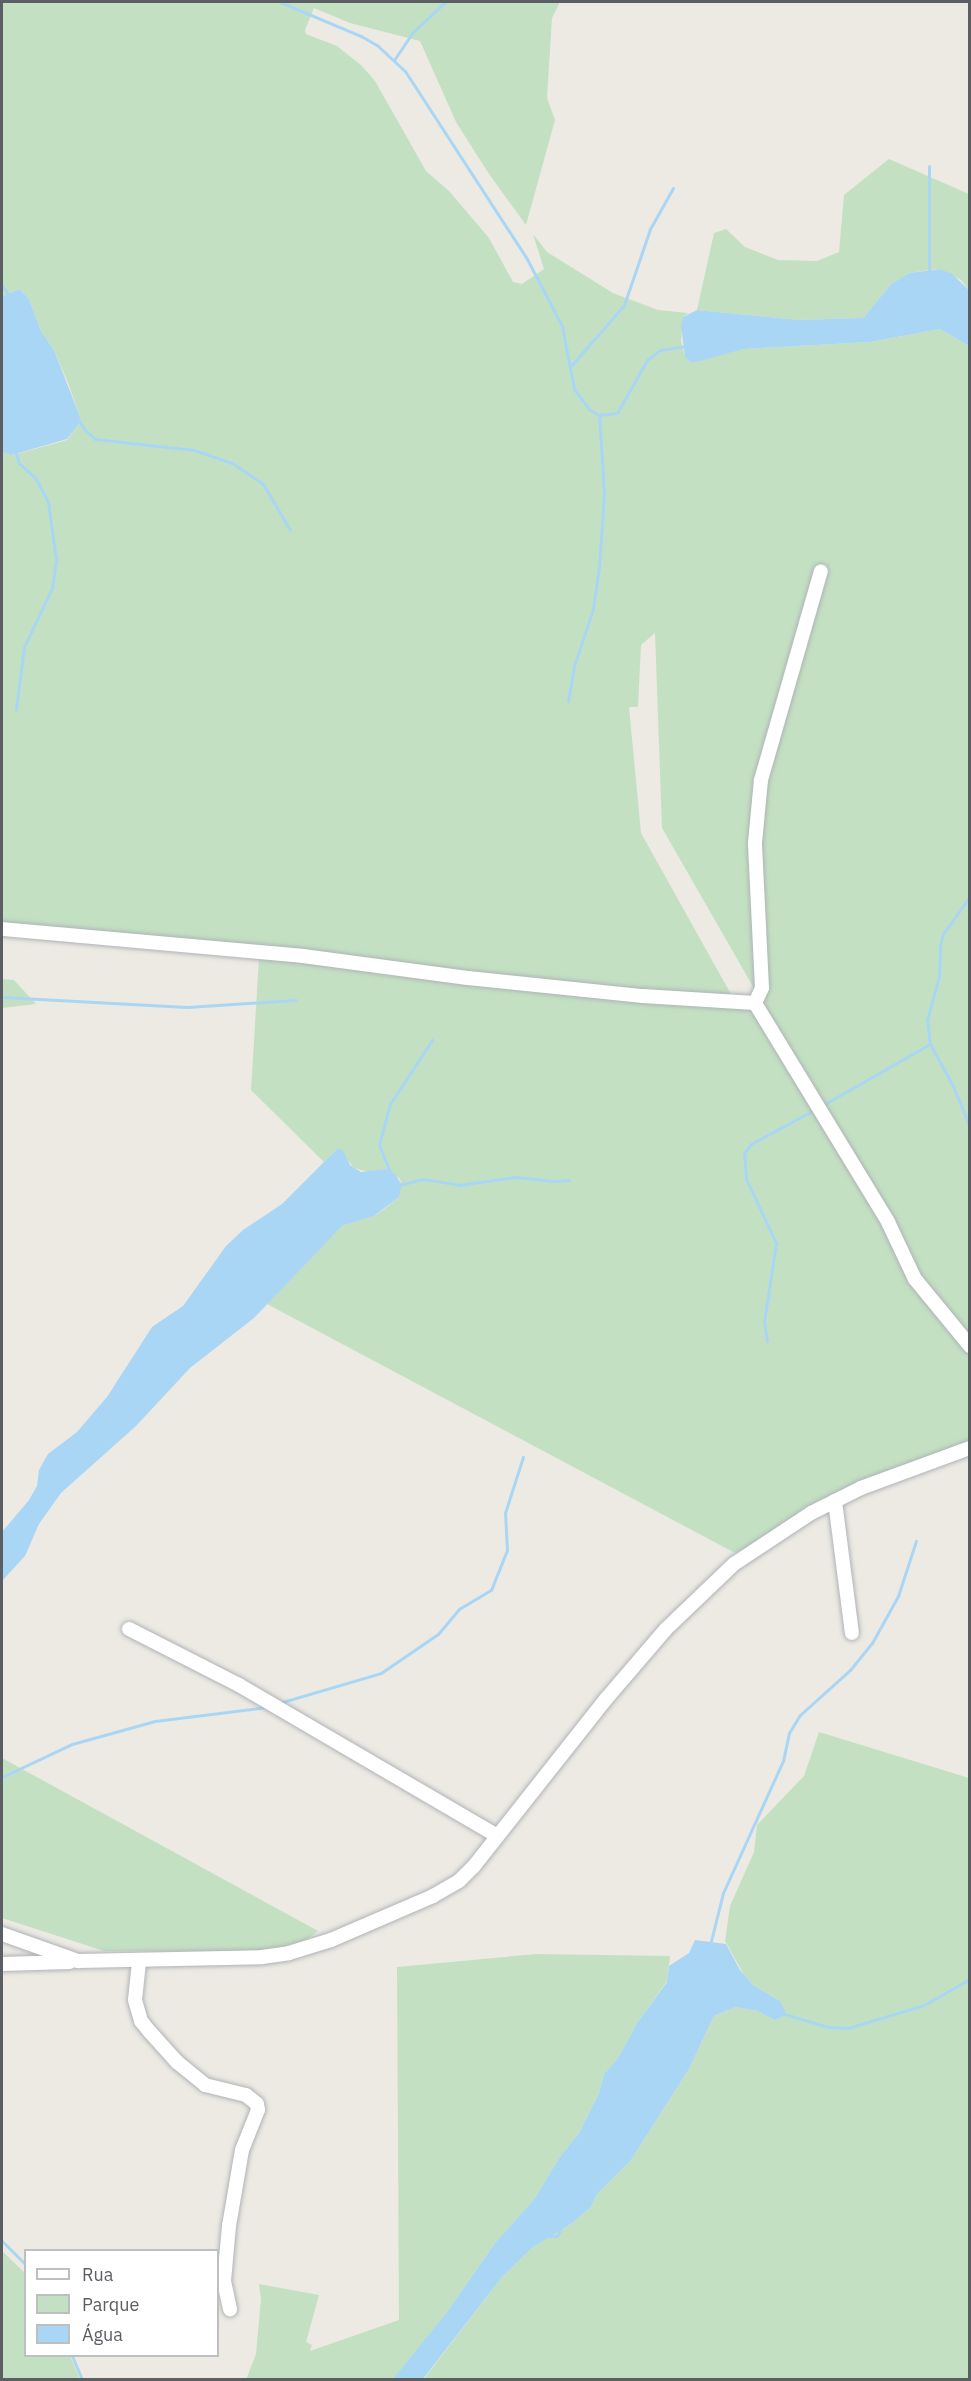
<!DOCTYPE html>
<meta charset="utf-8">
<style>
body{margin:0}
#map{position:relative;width:971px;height:2381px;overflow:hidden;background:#eceae3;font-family:"IBM Plex Sans",sans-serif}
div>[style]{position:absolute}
.green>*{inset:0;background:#c3e1c2}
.water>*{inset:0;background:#aad6f5}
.stream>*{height:3px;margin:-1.5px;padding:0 1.5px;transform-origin:1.5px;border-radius:1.5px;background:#aad6f5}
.roads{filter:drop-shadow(0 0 2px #b0b3b7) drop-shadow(0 0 2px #b0b3b7)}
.minor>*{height:14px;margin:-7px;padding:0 7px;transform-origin:7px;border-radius:7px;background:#fff}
span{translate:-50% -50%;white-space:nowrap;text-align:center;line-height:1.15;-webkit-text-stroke:4.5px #fff;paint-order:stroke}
.frame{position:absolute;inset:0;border:3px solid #5b5e62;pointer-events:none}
.legend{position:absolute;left:24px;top:2249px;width:195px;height:108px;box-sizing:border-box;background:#fff;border:2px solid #bdbfc0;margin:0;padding:8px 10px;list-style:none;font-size:18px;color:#5b5e62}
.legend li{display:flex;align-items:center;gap:12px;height:30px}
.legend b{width:30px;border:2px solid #bdbfc0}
</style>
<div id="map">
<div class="green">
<i style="clip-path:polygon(evenodd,2px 2px,560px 2px,552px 18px,547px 98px,555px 120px,526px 225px,489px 174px,456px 122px,420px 41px,350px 23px,314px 8px,305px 30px,306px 34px,337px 46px,362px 66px,375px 81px,426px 171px,449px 191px,489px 238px,513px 282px,522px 284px,544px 269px,533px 234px,547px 252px,613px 293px,658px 310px,688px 313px,683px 317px,681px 341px,685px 356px,690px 362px,744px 349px,870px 342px,940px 329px,969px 346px,969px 1446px,893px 1473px,735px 1553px,267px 1304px,343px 1224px,374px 1216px,383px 1210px,399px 1197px,402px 1185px,400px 1179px,387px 1169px,369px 1172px,354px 1168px,338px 1148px,324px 1162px,251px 1090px,259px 958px,2px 936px,2px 452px,13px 455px,67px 440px,79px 424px,80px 417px,68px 383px,54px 350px,41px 331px,29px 299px,20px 289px,2px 296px,2px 2px,655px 633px,662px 828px,759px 997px,732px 996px,641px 833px,629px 707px,638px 707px,641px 645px,655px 633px)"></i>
<i style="clip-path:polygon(889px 159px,969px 194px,969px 290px,961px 280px,940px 269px,929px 270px,909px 273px,891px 284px,864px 317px,859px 318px,799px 320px,697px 310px,714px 233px,726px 229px,745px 247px,778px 260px,817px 261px,839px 252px,844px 195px)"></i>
<i style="clip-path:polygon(2px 979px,14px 980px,36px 1004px,2px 1008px)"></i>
<i style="clip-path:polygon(819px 1732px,969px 1778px,969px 2379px,423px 2380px,502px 2277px,533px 2247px,571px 2224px,591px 2207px,597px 2194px,631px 2160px,689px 2069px,714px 2016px,736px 2007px,758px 2011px,774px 2020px,780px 2001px,753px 1985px,744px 1975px,725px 1941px,730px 1906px,754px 1852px,757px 1825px,804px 1776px)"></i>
<i style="clip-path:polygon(2px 1758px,318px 1931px,306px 1940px,265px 1952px,104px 1951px,2px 1918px)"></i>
<i style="clip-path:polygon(536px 1954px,670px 1956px,667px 1981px,637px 2023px,618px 2058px,604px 2074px,599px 2093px,579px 2133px,559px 2158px,535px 2198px,495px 2243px,447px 2312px,393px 2380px,246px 2380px,256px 2354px,261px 2299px,259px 2284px,319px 2295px,306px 2342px,312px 2345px,310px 2351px,399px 2320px,397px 1967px)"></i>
<i style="clip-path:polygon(2px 2251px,25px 2273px,26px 2356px,70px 2356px,80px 2379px,2px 2379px)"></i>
</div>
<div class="water">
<i style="clip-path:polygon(940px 269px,952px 274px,969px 290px,969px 346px,940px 329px,870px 342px,744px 349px,696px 362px,690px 362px,685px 357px,681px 326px,683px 317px,697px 310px,799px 320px,859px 318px,864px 317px,891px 284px,909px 273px)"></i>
<i style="clip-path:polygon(20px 289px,29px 299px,41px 331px,54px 350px,80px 417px,79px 424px,67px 439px,12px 455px,2px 452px,2px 296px)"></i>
<i style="clip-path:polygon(338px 1148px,344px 1152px,350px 1165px,361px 1172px,387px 1169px,395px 1174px,402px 1185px,399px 1197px,374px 1216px,343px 1225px,254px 1318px,190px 1368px,136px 1426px,61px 1493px,39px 1524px,25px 1556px,2px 1581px,2px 1532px,29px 1500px,37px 1486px,39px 1470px,48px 1454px,77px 1432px,107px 1397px,152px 1327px,183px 1306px,226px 1246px,243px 1230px,282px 1204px)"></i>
<i style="clip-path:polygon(695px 1940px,726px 1944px,740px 1970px,753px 1985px,780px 2001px,785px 2011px,784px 2016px,774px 2020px,758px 2011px,736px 2007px,714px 2016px,689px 2069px,631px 2160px,597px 2194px,591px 2207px,571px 2224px,533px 2247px,502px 2277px,423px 2379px,393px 2379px,447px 2312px,495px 2243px,535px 2198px,559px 2158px,579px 2133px,599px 2093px,604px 2074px,618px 2058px,637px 2023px,667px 1982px,669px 1966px,689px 1953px)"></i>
</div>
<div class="stream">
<i style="left:280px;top:2px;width:88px;rotate:22.8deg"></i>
<i style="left:361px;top:36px;width:20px;rotate:30deg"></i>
<i style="left:378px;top:46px;width:37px;rotate:43deg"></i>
<i style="left:405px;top:71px;width:224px;rotate:57deg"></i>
<i style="left:527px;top:259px;width:76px;rotate:62.4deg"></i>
<i style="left:562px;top:326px;width:64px;rotate:79.2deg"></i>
<i style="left:574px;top:389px;width:26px;rotate:53deg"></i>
<i style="left:590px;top:410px;width:10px;rotate:29deg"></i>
<i style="left:599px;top:415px;width:18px;rotate:-6deg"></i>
<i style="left:617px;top:413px;width:61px;rotate:-60.5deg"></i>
<i style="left:647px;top:360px;width:16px;rotate:-38deg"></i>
<i style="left:660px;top:350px;width:26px;rotate:-9deg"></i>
<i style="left:394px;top:60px;width:32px;rotate:-56deg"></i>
<i style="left:412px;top:33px;width:45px;rotate:-43.2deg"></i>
<i style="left:929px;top:166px;width:106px;rotate:90deg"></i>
<i style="left:2px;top:285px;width:13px;rotate:58deg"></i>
<i style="left:570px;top:367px;width:82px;rotate:-48.9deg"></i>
<i style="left:624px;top:305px;width:80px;rotate:-71.1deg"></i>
<i style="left:650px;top:229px;width:47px;rotate:-60.7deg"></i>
<i style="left:78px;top:419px;width:12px;rotate:59deg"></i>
<i style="left:84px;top:429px;width:15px;rotate:42deg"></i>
<i style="left:95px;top:439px;width:100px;rotate:6.3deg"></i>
<i style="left:194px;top:450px;width:40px;rotate:18.9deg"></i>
<i style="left:232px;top:463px;width:37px;rotate:34deg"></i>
<i style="left:263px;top:484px;width:53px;rotate:59.6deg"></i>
<i style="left:15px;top:451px;width:13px;rotate:72deg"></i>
<i style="left:19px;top:463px;width:23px;rotate:43deg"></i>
<i style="left:36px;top:479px;width:26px;rotate:62deg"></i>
<i style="left:48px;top:502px;width:59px;rotate:82.1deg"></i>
<i style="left:56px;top:560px;width:28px;rotate:98deg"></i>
<i style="left:52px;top:588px;width:65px;rotate:115.4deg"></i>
<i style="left:24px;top:647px;width:63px;rotate:97.4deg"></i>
<i style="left:568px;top:701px;width:39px;rotate:-80deg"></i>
<i style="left:575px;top:663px;width:57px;rotate:-71.6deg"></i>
<i style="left:593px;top:609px;width:42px;rotate:-81.9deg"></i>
<i style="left:599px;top:567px;width:73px;rotate:-86.1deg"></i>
<i style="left:604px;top:494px;width:79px;rotate:-93.6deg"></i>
<i style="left:970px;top:896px;width:47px;rotate:125.4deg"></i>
<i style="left:943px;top:934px;width:12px;rotate:104deg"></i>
<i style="left:940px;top:946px;width:30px;rotate:92deg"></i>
<i style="left:939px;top:976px;width:46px;rotate:105.3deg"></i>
<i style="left:927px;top:1020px;width:24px;rotate:83deg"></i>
<i style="left:930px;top:1044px;width:46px;rotate:61.2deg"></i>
<i style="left:952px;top:1084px;width:47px;rotate:67.3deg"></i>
<i style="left:2px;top:997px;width:185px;rotate:3.1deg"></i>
<i style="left:187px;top:1007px;width:109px;rotate:-3.7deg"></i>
<i style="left:823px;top:1105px;width:123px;rotate:-29.7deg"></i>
<i style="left:390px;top:1172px;width:29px;rotate:-112deg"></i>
<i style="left:379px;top:1145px;width:42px;rotate:-75deg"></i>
<i style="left:390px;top:1104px;width:77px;rotate:-56.7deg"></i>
<i style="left:399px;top:1185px;width:25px;rotate:-14deg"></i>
<i style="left:423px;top:1179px;width:36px;rotate:9deg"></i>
<i style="left:459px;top:1185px;width:57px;rotate:-8.1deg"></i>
<i style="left:515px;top:1177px;width:40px;rotate:5.7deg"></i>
<i style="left:555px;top:1181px;width:14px;rotate:-4deg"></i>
<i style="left:767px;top:1341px;width:19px;rotate:-99deg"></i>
<i style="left:764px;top:1322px;width:80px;rotate:-81.4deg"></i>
<i style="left:776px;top:1243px;width:71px;rotate:-115.1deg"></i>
<i style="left:746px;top:1179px;width:26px;rotate:-94deg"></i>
<i style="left:744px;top:1153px;width:11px;rotate:-52deg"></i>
<i style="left:751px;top:1144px;width:72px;rotate:-28.4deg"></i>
<i style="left:279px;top:1703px;width:106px;rotate:-16.4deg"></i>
<i style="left:381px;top:1673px;width:69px;rotate:-34.4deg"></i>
<i style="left:438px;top:1634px;width:33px;rotate:-50deg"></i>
<i style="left:459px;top:1609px;width:37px;rotate:-31deg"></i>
<i style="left:491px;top:1590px;width:43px;rotate:-68.2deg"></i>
<i style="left:507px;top:1550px;width:37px;rotate:-93deg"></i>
<i style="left:505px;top:1513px;width:59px;rotate:-72.2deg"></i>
<i style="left:2px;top:1777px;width:77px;rotate:-25.2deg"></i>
<i style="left:72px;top:1744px;width:86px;rotate:-15.5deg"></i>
<i style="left:155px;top:1721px;width:113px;rotate:-7.1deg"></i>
<i style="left:710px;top:1945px;width:54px;rotate:-76deg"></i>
<i style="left:723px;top:1893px;width:145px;rotate:-65.6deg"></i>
<i style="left:783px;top:1761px;width:29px;rotate:-78deg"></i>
<i style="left:789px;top:1733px;width:21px;rotate:-59deg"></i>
<i style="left:800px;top:1715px;width:67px;rotate:-42deg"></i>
<i style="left:850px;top:1670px;width:35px;rotate:-51deg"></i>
<i style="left:872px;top:1643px;width:54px;rotate:-61deg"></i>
<i style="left:898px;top:1596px;width:58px;rotate:-71.9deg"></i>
<i style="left:781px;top:2013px;width:49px;rotate:16.6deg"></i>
<i style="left:828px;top:2027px;width:20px;rotate:3deg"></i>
<i style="left:848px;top:2028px;width:79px;rotate:-16.8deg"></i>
<i style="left:924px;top:2005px;width:51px;rotate:-29.6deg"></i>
<i style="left:548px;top:2236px;width:9px"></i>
<i style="left:557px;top:2236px;width:9px;rotate:-63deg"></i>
<i style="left:2px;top:2241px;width:34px;rotate:45deg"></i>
<i style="left:72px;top:2356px;width:26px;rotate:67deg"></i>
</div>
<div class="roads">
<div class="minor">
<i style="left:2px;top:929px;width:302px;rotate:5.1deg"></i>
<i style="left:303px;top:956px;width:166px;rotate:7.6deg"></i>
<i style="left:468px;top:978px;width:176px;rotate:5.9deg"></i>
<i style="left:643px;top:996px;width:112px;rotate:3.6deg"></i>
<i style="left:755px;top:1003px;width:17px;rotate:-65deg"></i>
<i style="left:762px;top:988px;width:145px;rotate:-92.8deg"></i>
<i style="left:755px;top:843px;width:63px;rotate:-84.6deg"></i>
<i style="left:761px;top:780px;width:217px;rotate:-74deg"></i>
<i style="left:755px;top:1003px;width:256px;rotate:58.7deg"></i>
<i style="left:888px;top:1222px;width:63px;rotate:64.7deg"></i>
<i style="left:915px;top:1279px;width:87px;rotate:50.6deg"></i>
<i style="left:835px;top:1501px;width:133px;rotate:82.7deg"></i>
<i style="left:129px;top:1629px;width:123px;rotate:27deg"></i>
<i style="left:239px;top:1685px;width:299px;rotate:30.3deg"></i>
<i style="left:2px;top:1934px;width:81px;rotate:19.6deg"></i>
<i style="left:78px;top:1961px;width:184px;rotate:-1.2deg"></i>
<i style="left:262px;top:1957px;width:27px;rotate:-8deg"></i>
<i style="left:289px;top:1953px;width:44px;rotate:-17.2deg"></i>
<i style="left:331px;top:1940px;width:111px;rotate:-23.3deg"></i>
<i style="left:433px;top:1896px;width:30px;rotate:-30deg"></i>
<i style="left:459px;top:1881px;width:21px;rotate:-45deg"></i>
<i style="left:474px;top:1866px;width:213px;rotate:-51.7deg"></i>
<i style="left:606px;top:1699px;width:92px;rotate:-49.4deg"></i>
<i style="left:666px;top:1629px;width:94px;rotate:-43.7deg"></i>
<i style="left:734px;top:1564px;width:92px;rotate:-33.5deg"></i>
<i style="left:811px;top:1513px;width:56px;rotate:-26.6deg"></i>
<i style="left:861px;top:1488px;width:116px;rotate:-20.2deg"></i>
<i style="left:139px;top:1962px;width:38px;rotate:96deg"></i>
<i style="left:135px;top:2000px;width:22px;rotate:74deg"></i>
<i style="left:141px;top:2021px;width:14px;rotate:51deg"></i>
<i style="left:150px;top:2032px;width:40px;rotate:48deg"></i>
<i style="left:177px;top:2062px;width:36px;rotate:39deg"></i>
<i style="left:205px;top:2085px;width:42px;rotate:13.7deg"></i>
<i style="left:246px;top:2095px;width:14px;rotate:39deg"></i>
<i style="left:257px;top:2104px;width:6px;rotate:81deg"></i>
<i style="left:258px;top:2110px;width:43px;rotate:111.8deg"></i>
<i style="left:242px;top:2150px;width:77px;rotate:99.7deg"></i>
<i style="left:229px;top:2226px;width:55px;rotate:95.2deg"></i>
<i style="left:224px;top:2281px;width:29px;rotate:78deg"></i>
<i style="left:2px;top:1964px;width:68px;rotate:-1.7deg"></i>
</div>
</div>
<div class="frame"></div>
<ul class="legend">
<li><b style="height:8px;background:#fff"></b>Rua</li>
<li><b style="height:16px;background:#c3e1c2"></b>Parque</li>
<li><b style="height:16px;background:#aad6f5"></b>Água</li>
</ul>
</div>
